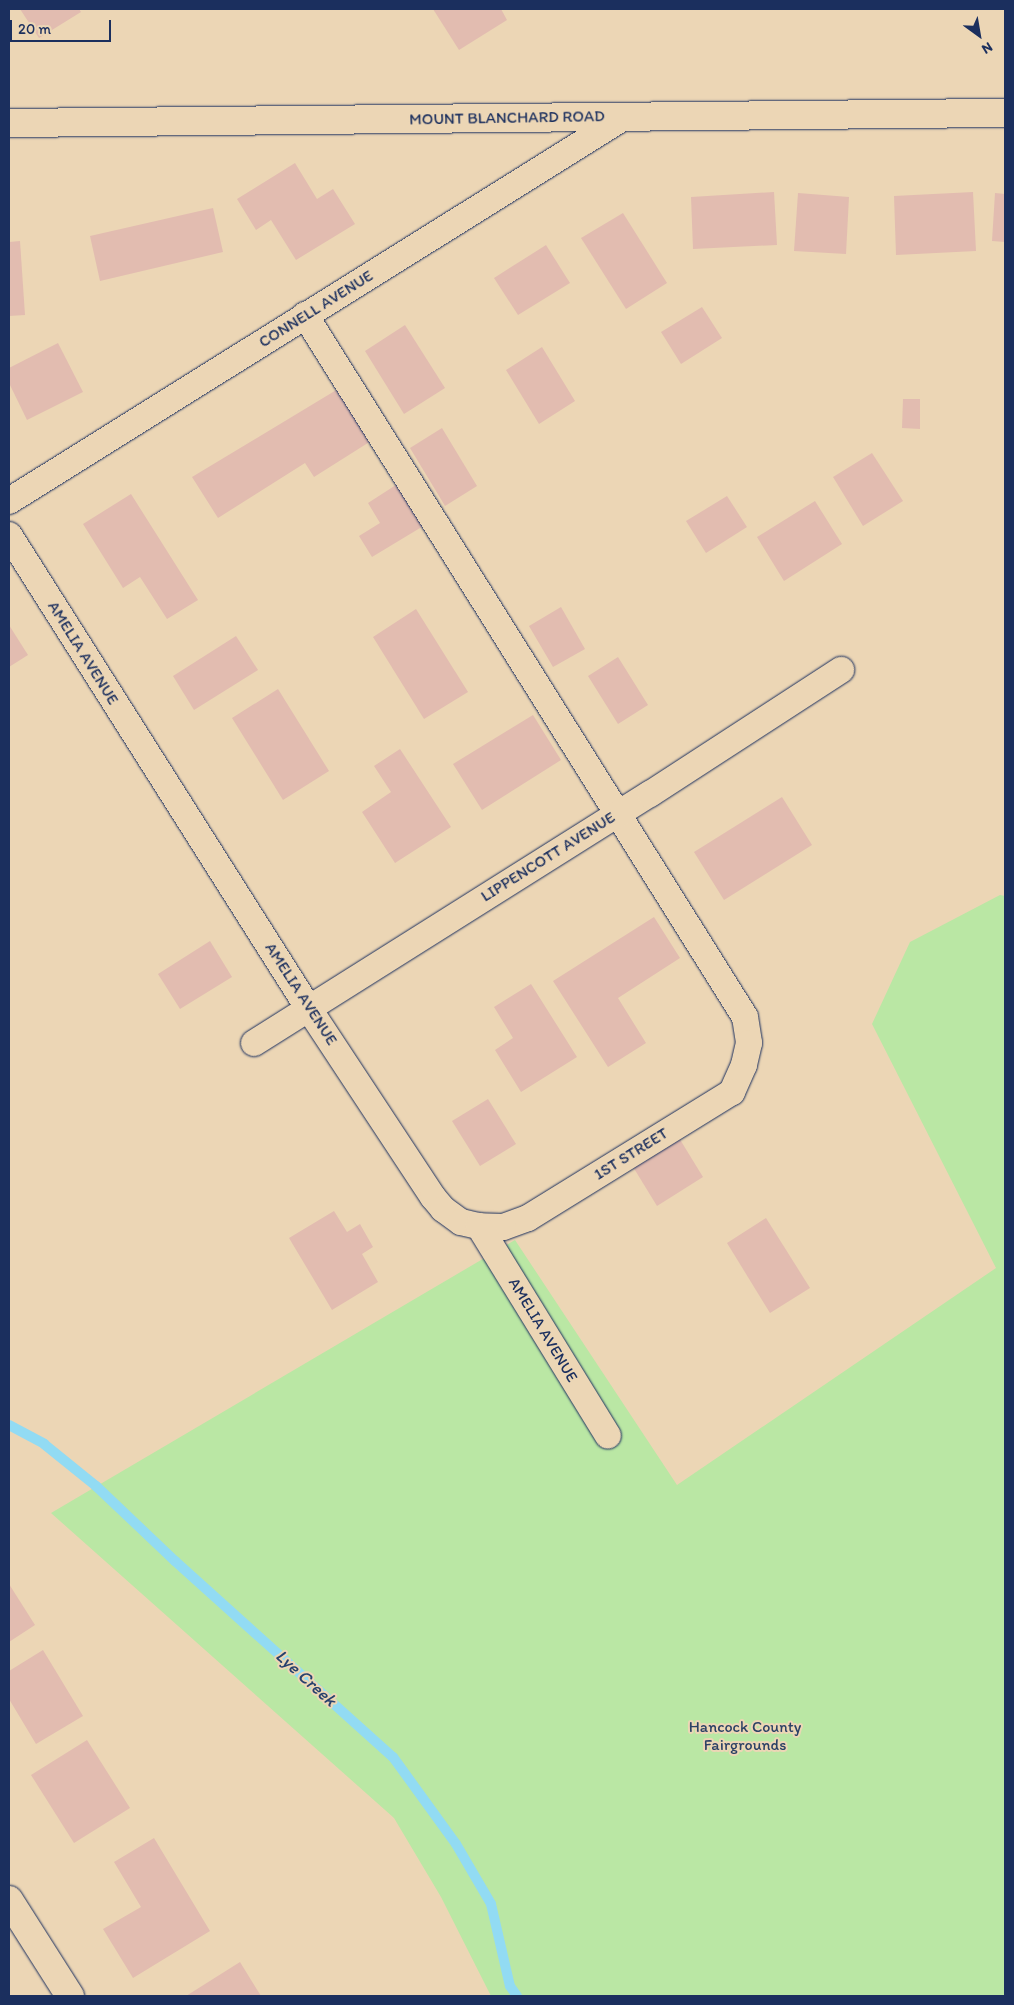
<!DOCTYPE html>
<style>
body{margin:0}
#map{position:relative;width:1014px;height:2005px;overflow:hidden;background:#ecd6b5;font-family:Itim,sans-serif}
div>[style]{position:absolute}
.green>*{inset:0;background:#bae7a4}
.stream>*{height:10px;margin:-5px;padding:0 5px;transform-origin:5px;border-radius:5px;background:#92dbf3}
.building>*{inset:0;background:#e2bcb0}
.roads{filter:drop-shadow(0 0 1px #1b2f5e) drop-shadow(0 0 1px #1b2f5e)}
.minor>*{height:26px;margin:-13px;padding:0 13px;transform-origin:13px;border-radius:13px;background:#ecd6b5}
.tertiary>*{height:28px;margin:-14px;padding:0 14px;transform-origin:14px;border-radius:14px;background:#ecd6b5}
.secondary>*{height:28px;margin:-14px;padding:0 14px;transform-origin:14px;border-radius:14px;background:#ecd6b5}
span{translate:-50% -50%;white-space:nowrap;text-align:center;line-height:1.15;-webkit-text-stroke:4px #ecd6b5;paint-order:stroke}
.street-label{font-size:16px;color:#1b2f5e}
.park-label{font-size:16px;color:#2b4165}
.water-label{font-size:18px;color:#27406d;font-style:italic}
.frame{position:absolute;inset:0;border:10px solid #1b2f5e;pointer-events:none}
.north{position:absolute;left:954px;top:10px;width:50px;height:50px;-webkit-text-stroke:4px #ecd6b5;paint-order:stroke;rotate:148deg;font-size:14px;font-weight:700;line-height:20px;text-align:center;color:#1b2f5e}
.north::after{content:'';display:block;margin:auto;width:18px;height:22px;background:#1b2f5e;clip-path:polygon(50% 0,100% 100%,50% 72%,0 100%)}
.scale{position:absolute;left:10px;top:20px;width:101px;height:22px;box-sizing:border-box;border:2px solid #1b2f5e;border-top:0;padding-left:6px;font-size:15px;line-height:18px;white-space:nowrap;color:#1b2f5e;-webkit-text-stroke:4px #ecd6b5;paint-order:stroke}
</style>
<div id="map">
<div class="green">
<i style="clip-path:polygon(1000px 895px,1005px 896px,1005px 1996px,491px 1996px,441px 1897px,394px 1818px,51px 1513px,515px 1240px,677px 1485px,996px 1268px,872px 1024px,910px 942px)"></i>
</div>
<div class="stream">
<i style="left:9px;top:1425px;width:40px;rotate:28deg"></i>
<i style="left:44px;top:1444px;width:67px;rotate:38.9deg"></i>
<i style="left:96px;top:1486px;width:109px;rotate:43.5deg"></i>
<i style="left:175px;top:1561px;width:293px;rotate:42deg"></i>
<i style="left:393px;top:1757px;width:107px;rotate:54.1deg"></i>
<i style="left:456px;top:1844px;width:69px;rotate:59.7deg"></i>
<i style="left:491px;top:1904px;width:84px;rotate:77deg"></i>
<i style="left:510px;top:1986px;width:12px;rotate:55deg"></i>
</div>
<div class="building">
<i style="clip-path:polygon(20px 9px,79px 9px,81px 12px,39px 38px)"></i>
<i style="clip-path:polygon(433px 9px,501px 9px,507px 20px,459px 50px)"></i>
<i style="clip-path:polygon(295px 163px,317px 199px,333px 189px,355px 224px,296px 260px,271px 220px,256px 230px,237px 199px)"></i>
<i style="clip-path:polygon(774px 192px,777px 245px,693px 249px,691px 197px)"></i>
<i style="clip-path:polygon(973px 192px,976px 251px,896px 255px,894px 196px)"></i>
<i style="clip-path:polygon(798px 193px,849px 197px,846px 254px,794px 251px)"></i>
<i style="clip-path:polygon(995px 193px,1005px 194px,1005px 242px,992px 241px)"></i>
<i style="clip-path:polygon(213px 208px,223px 252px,100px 281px,90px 236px)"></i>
<i style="clip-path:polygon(623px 213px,667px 283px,626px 309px,581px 238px)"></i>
<i style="clip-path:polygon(20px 241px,25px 315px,9px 316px,9px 242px)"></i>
<i style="clip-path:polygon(546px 245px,570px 283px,518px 315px,494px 278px)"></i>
<i style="clip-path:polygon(702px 307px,722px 338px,681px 364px,661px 332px)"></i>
<i style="clip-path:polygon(405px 325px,445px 388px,404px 414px,365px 351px)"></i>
<i style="clip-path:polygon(58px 343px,83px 392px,27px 420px,9px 383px,9px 368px)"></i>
<i style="clip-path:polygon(542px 347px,575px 401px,539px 424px,506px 370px)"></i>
<i style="clip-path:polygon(338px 389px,371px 441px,314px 477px,305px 463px,218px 518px,192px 477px)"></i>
<i style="clip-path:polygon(903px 399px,920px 399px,920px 429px,902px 428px)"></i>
<i style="clip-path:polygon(442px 428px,477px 486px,445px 506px,410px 448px)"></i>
<i style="clip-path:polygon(872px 453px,903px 501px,863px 526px,833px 477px)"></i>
<i style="clip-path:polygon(399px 483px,425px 525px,372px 557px,359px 536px,380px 523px,368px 503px)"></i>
<i style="clip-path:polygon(131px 494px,198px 600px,167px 619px,140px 577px,123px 588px,83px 524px)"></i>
<i style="clip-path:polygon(727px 496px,747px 527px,706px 553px,686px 521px)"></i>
<i style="clip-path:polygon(815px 501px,842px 544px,784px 581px,757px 537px)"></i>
<i style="clip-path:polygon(561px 607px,585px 649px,553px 667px,529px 626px)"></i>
<i style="clip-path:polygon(416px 609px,468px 692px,424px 719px,373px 637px)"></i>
<i style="clip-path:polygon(9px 625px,28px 655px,9px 667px)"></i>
<i style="clip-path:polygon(236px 636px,258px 670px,194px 710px,173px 676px)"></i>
<i style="clip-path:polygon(618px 657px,648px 705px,618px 724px,588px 676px)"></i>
<i style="clip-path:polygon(278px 689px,329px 771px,283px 800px,232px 718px)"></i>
<i style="clip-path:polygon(533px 715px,561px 760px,482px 810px,453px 764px)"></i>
<i style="clip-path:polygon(400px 749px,451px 827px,395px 863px,362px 812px,391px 792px,374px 766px)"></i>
<i style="clip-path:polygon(782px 797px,812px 845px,724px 900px,694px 852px)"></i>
<i style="clip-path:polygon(654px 917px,680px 958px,618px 998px,646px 1043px,608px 1067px,553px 981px)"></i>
<i style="clip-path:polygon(210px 941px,232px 977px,180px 1009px,158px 974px)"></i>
<i style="clip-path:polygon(531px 984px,577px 1057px,521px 1092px,495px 1050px,513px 1038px,494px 1007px)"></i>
<i style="clip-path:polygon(488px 1099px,516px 1144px,480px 1166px,452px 1121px)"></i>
<i style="clip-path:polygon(676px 1133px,703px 1177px,657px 1206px,630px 1162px)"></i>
<i style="clip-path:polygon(334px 1211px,347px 1232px,360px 1224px,373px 1247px,362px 1254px,378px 1282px,332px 1310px,289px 1238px)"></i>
<i style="clip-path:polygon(766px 1218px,810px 1288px,770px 1313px,727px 1243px)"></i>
<i style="clip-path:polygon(9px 1584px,35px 1625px,9px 1642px)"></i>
<i style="clip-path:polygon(43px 1650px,83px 1716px,36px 1744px,9px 1699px,9px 1671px)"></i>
<i style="clip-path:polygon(87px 1740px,130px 1808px,74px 1843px,31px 1775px)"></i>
<i style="clip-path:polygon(154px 1838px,210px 1931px,133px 1978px,103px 1929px,141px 1907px,114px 1862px)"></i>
<i style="clip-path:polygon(240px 1962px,261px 1996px,186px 1996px)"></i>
</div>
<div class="roads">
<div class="minor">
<i style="left:305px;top:315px;width:828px;rotate:57.92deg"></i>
<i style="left:745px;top:1017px;width:26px;rotate:81deg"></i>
<i style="left:749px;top:1043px;width:23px;rotate:103deg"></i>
<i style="left:744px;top:1065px;width:30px;rotate:114deg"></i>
<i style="left:732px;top:1092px;width:240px;rotate:148.3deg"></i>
<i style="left:528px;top:1218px;width:27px;rotate:160deg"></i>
<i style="left:503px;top:1227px;width:24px;rotate:-178deg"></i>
<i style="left:9px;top:501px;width:725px;rotate:-31.98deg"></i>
<i style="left:9px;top:535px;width:561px;rotate:57.67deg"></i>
<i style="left:309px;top:1009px;width:225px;rotate:56.6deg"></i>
<i style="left:433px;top:1197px;width:16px;rotate:50deg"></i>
<i style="left:443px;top:1209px;width:22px;rotate:36deg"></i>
<i style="left:461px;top:1222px;width:18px;rotate:13deg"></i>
<i style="left:479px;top:1226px;width:246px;rotate:58.4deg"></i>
<i style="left:254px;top:1043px;width:468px;rotate:-32.2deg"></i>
<i style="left:650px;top:794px;width:228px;rotate:-33deg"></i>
</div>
<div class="tertiary">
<i style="left:9px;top:1900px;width:114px;rotate:57.6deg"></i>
</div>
<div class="secondary">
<i style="left:9px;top:123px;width:996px;rotate:-0.58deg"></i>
</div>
</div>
<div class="street-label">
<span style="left:507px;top:118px;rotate:-1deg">MOUNT BLANCHARD ROAD</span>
<span style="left:316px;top:309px;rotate:-32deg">CONNELL AVENUE</span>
<span style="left:83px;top:653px;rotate:58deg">AMELIA AVENUE</span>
<span style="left:548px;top:857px;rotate:-32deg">LIPPENCOTT AVENUE</span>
<span style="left:301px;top:994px;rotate:57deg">AMELIA AVENUE</span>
<span style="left:631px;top:1154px;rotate:-32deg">1ST STREET</span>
<span style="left:543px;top:1330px;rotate:59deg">AMELIA AVENUE</span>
</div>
<div class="park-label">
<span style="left:745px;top:1736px">Hancock County<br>Fairgrounds</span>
</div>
<div class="water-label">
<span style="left:306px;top:1678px;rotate:42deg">Lye Creek</span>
</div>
<div class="frame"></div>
<div class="north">N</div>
<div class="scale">20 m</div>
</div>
